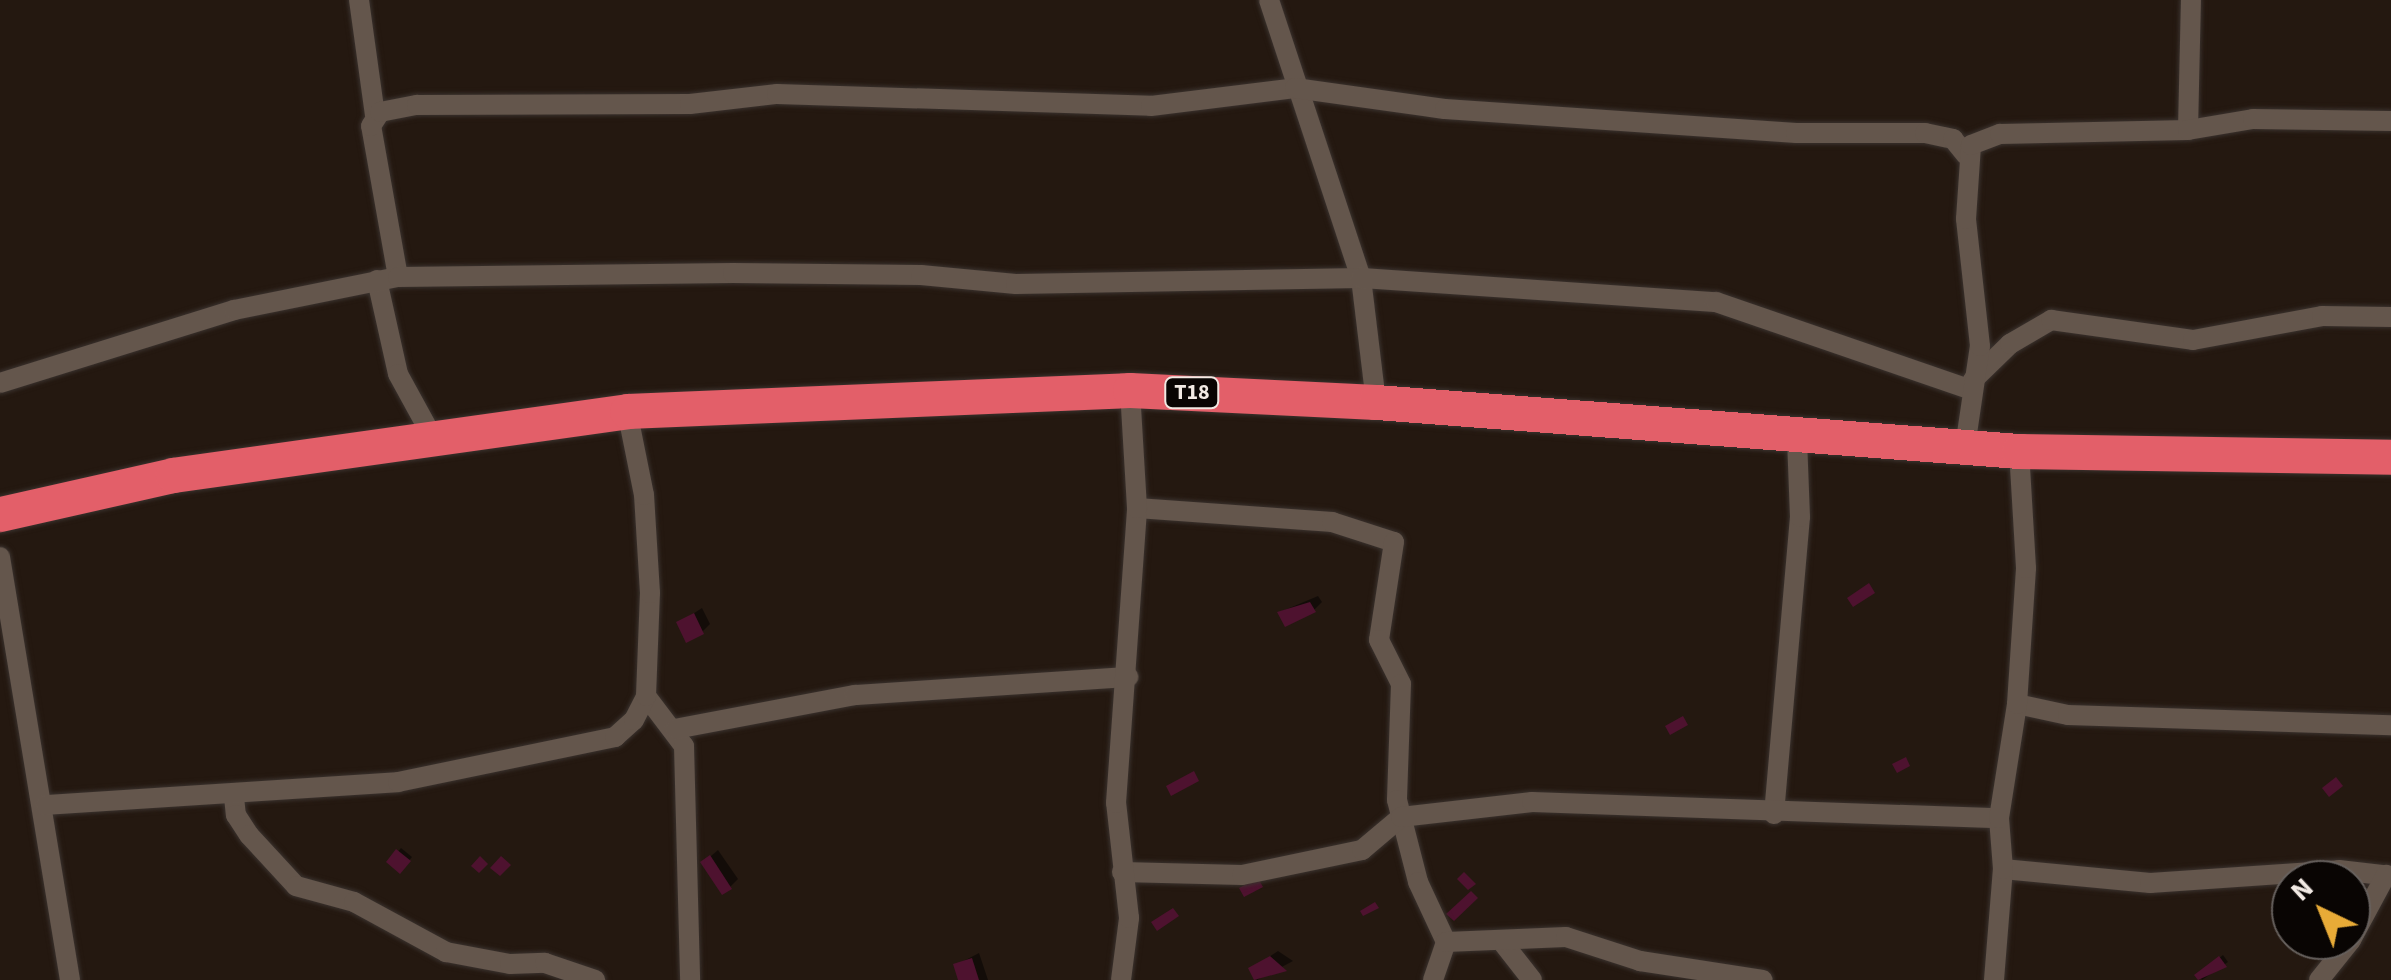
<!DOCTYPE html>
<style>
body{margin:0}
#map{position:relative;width:2391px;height:980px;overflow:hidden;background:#241810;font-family:"Source Sans 3",sans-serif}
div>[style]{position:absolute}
.shadow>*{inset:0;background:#0007}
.building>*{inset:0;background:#4e122f}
.roads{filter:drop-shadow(0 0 2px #3a322e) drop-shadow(0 0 2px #3a322e)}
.street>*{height:20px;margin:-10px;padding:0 10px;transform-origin:10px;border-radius:10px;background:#64564c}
.highway>*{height:35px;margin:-17.5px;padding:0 17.5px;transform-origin:17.5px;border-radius:17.5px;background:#e35f69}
span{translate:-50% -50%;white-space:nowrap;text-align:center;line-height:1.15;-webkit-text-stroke:10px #090503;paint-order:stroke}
.shield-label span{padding:2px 8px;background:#090503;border:2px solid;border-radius:8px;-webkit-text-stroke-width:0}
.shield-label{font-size:22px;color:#f1e9e3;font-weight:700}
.north{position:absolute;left:2271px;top:860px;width:100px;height:100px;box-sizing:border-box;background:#090503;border:2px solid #66605d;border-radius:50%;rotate:317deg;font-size:28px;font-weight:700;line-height:40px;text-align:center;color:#f1e9e3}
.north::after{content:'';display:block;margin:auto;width:35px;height:45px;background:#e8ab37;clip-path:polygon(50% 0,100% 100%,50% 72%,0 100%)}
</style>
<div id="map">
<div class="shadow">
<i style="clip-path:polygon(1318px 596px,1322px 602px,1314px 610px,1280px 612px)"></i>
<i style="clip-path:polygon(702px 608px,710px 624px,702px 632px,679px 623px)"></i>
<i style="clip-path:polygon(401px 848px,412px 857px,400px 871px,389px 862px)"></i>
<i style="clip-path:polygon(718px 850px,738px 879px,730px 887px,704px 862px)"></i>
<i style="clip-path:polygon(1278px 951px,1293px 961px,1257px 980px,1251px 969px)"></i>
<i style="clip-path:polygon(979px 953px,988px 980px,961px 980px,956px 965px)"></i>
<i style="clip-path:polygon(2223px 955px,2228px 962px,2202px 980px,2198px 975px)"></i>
</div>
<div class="building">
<i style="clip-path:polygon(1869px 583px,1875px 593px,1853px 607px,1847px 598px)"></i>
<i style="clip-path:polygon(1310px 602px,1316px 612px,1285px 627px,1277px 612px)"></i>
<i style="clip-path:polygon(694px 613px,704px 634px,686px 643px,676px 622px)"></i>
<i style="clip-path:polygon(1683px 716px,1688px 725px,1670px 735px,1665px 726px)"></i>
<i style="clip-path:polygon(1906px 757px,1910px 766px,1897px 773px,1892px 764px)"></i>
<i style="clip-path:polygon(1194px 771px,1199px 781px,1171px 796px,1166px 786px)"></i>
<i style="clip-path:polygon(2336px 777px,2343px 786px,2329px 797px,2322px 788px)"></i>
<i style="clip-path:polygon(396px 849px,411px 861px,400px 874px,386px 862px)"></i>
<i style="clip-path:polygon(710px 855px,732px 889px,722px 895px,700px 862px)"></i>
<i style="clip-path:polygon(480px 856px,488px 864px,479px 873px,471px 866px)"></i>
<i style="clip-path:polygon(501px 856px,511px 865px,500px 876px,490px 868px)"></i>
<i style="clip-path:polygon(1464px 872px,1476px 884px,1468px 890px,1457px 879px)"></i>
<i style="clip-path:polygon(1258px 878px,1263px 887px,1244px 897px,1239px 888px)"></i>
<i style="clip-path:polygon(1471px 891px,1478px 898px,1454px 921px,1446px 914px)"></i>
<i style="clip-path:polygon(1375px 902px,1379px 908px,1363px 916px,1360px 911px)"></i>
<i style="clip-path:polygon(1173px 908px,1179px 916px,1157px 931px,1151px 922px)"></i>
<i style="clip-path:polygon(1270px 956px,1287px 971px,1254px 980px,1248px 968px)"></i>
<i style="clip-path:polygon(2219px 956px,2227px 967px,2198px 980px,2194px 975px)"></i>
<i style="clip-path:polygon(972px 958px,979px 980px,958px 980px,953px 964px)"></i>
</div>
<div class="roads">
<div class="street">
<i style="left:359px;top:0;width:116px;rotate:82.1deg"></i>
<i style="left:1269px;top:0;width:293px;rotate:71.7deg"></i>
<i style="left:1361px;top:278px;width:125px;rotate:83.1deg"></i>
<i style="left:2188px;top:130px;width:130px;rotate:-88.7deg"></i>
<i style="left:398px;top:277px;width:153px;rotate:-100.1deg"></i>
<i style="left:371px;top:126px;width:17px;rotate:-57deg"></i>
<i style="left:380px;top:112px;width:38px;rotate:-11deg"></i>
<i style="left:417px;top:105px;width:273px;rotate:-0.2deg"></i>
<i style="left:690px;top:104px;width:88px;rotate:-6.6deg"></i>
<i style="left:777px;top:94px;width:374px;rotate:1.8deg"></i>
<i style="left:1151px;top:106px;width:145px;rotate:-7.1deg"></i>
<i style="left:1295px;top:88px;width:151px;rotate:8deg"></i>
<i style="left:1445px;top:109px;width:352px;rotate:3.9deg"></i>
<i style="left:1796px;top:133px;width:129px"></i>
<i style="left:1925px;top:133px;width:29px;rotate:12deg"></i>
<i style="left:1953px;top:139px;width:21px;rotate:51deg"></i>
<i style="left:377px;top:280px;width:96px;rotate:77.4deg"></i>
<i style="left:398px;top:374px;width:71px;rotate:61.3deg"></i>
<i style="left:1973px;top:380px;width:52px;rotate:-44.2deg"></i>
<i style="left:2010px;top:344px;width:48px;rotate:-30.3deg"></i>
<i style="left:2051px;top:320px;width:143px;rotate:8deg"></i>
<i style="left:2193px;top:340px;width:131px;rotate:-10.5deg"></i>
<i style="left:2322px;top:316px;width:69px;rotate:0.8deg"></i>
<i style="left:0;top:383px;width:245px;rotate:-17.3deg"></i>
<i style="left:234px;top:310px;width:167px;rotate:-11.4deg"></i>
<i style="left:398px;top:277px;width:335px;rotate:-0.7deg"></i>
<i style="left:733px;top:273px;width:188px;rotate:0.6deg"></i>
<i style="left:921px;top:275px;width:95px;rotate:5.4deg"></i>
<i style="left:1016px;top:284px;width:345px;rotate:-1deg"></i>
<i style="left:1361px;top:278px;width:356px;rotate:3.9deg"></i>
<i style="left:1716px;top:302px;width:270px;rotate:19deg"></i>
<i style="left:1965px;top:447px;width:102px;rotate:-81.6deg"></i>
<i style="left:1980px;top:346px;width:128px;rotate:-96.3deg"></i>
<i style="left:1966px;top:219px;width:74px;rotate:-86.1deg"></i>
<i style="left:1971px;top:145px;width:31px;rotate:-21deg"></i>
<i style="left:2000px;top:134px;width:188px;rotate:-1.2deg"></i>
<i style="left:2188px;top:130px;width:66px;rotate:-9.6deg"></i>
<i style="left:2253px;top:119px;width:138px;rotate:0.8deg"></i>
<i style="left:1137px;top:508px;width:196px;rotate:4.1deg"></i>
<i style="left:1332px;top:522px;width:65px;rotate:17.9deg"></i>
<i style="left:1394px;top:542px;width:99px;rotate:98.7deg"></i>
<i style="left:1379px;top:640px;width:49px;rotate:63.4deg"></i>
<i style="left:1401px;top:684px;width:116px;rotate:92deg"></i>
<i style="left:1397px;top:800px;width:85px;rotate:75.6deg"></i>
<i style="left:1418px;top:882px;width:66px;rotate:65deg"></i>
<i style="left:0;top:557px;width:429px;rotate:80.6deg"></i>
<i style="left:646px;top:696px;width:63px;rotate:52.8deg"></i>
<i style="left:684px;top:746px;width:234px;rotate:88.5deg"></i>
<i style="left:2017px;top:704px;width:52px;rotate:12.2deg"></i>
<i style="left:2068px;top:715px;width:323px;rotate:1.8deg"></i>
<i style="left:675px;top:729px;width:183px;rotate:-10.7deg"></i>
<i style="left:855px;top:695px;width:274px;rotate:-3.8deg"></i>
<i style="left:234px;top:797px;width:18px;rotate:84deg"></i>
<i style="left:236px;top:815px;width:24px;rotate:57deg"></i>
<i style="left:249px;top:835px;width:69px;rotate:47.3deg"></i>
<i style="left:296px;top:886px;width:60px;rotate:15.4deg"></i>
<i style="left:354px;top:902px;width:105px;rotate:28.5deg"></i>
<i style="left:446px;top:952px;width:65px;rotate:10.6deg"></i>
<i style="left:510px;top:964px;width:35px;rotate:-2deg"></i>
<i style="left:545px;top:963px;width:53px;rotate:18.8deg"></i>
<i style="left:46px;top:805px;width:353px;rotate:-3.7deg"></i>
<i style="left:398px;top:782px;width:222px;rotate:-11.7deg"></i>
<i style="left:615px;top:737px;width:25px;rotate:-42deg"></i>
<i style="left:634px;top:720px;width:27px;rotate:-63deg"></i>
<i style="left:646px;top:696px;width:103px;rotate:-87.8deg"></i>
<i style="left:650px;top:593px;width:98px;rotate:-93.5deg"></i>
<i style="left:644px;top:495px;width:86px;rotate:-101.4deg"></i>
<i style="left:1774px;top:814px;width:298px;rotate:-85deg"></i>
<i style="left:1800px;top:517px;width:79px;rotate:-92.2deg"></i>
<i style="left:2003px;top:869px;width:148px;rotate:5.4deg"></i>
<i style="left:2150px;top:883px;width:189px;rotate:-3.9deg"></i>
<i style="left:2339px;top:870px;width:52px;rotate:6.6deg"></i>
<i style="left:1122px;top:872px;width:120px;rotate:1.4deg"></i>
<i style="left:1242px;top:875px;width:123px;rotate:-11.8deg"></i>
<i style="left:1362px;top:850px;width:51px;rotate:-40.2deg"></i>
<i style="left:1401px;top:817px;width:132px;rotate:-6.5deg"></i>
<i style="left:1532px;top:802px;width:467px;rotate:2deg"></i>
<i style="left:2351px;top:940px;width:74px;rotate:-61.7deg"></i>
<i style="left:1503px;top:943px;width:47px;rotate:51.9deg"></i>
<i style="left:1121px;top:980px;width:63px;rotate:-82.6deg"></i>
<i style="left:1129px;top:918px;width:116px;rotate:-96.4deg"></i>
<i style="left:1116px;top:803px;width:296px;rotate:-85.9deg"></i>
<i style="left:1137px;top:508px;width:118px;rotate:-93.4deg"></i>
<i style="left:1433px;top:980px;width:40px;rotate:-71.1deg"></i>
<i style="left:1446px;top:942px;width:120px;rotate:-2.4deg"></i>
<i style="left:1566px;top:937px;width:78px;rotate:18deg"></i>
<i style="left:1640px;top:961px;width:124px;rotate:8.8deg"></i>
<i style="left:1994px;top:980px;width:111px;rotate:-85.4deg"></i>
<i style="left:2003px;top:869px;width:51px;rotate:-94.5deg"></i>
<i style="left:1999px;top:818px;width:115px;rotate:-81deg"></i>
<i style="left:2017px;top:704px;width:136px;rotate:-86.2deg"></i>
<i style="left:2026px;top:568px;width:117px;rotate:-93.4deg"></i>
<i style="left:2319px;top:980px;width:51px;rotate:-51.3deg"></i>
</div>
<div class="highway">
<i style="left:0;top:514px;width:177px;rotate:-12.7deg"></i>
<i style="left:173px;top:475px;width:458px;rotate:-8deg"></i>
<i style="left:627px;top:411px;width:503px;rotate:-2.39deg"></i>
<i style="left:1130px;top:390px;width:246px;rotate:2.8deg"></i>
<i style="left:1376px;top:402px;width:645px;rotate:4.36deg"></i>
<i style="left:2019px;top:451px;width:372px;rotate:0.9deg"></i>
</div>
</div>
<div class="shield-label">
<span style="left:1192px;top:393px">T18</span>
</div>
<div class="north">N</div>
</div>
